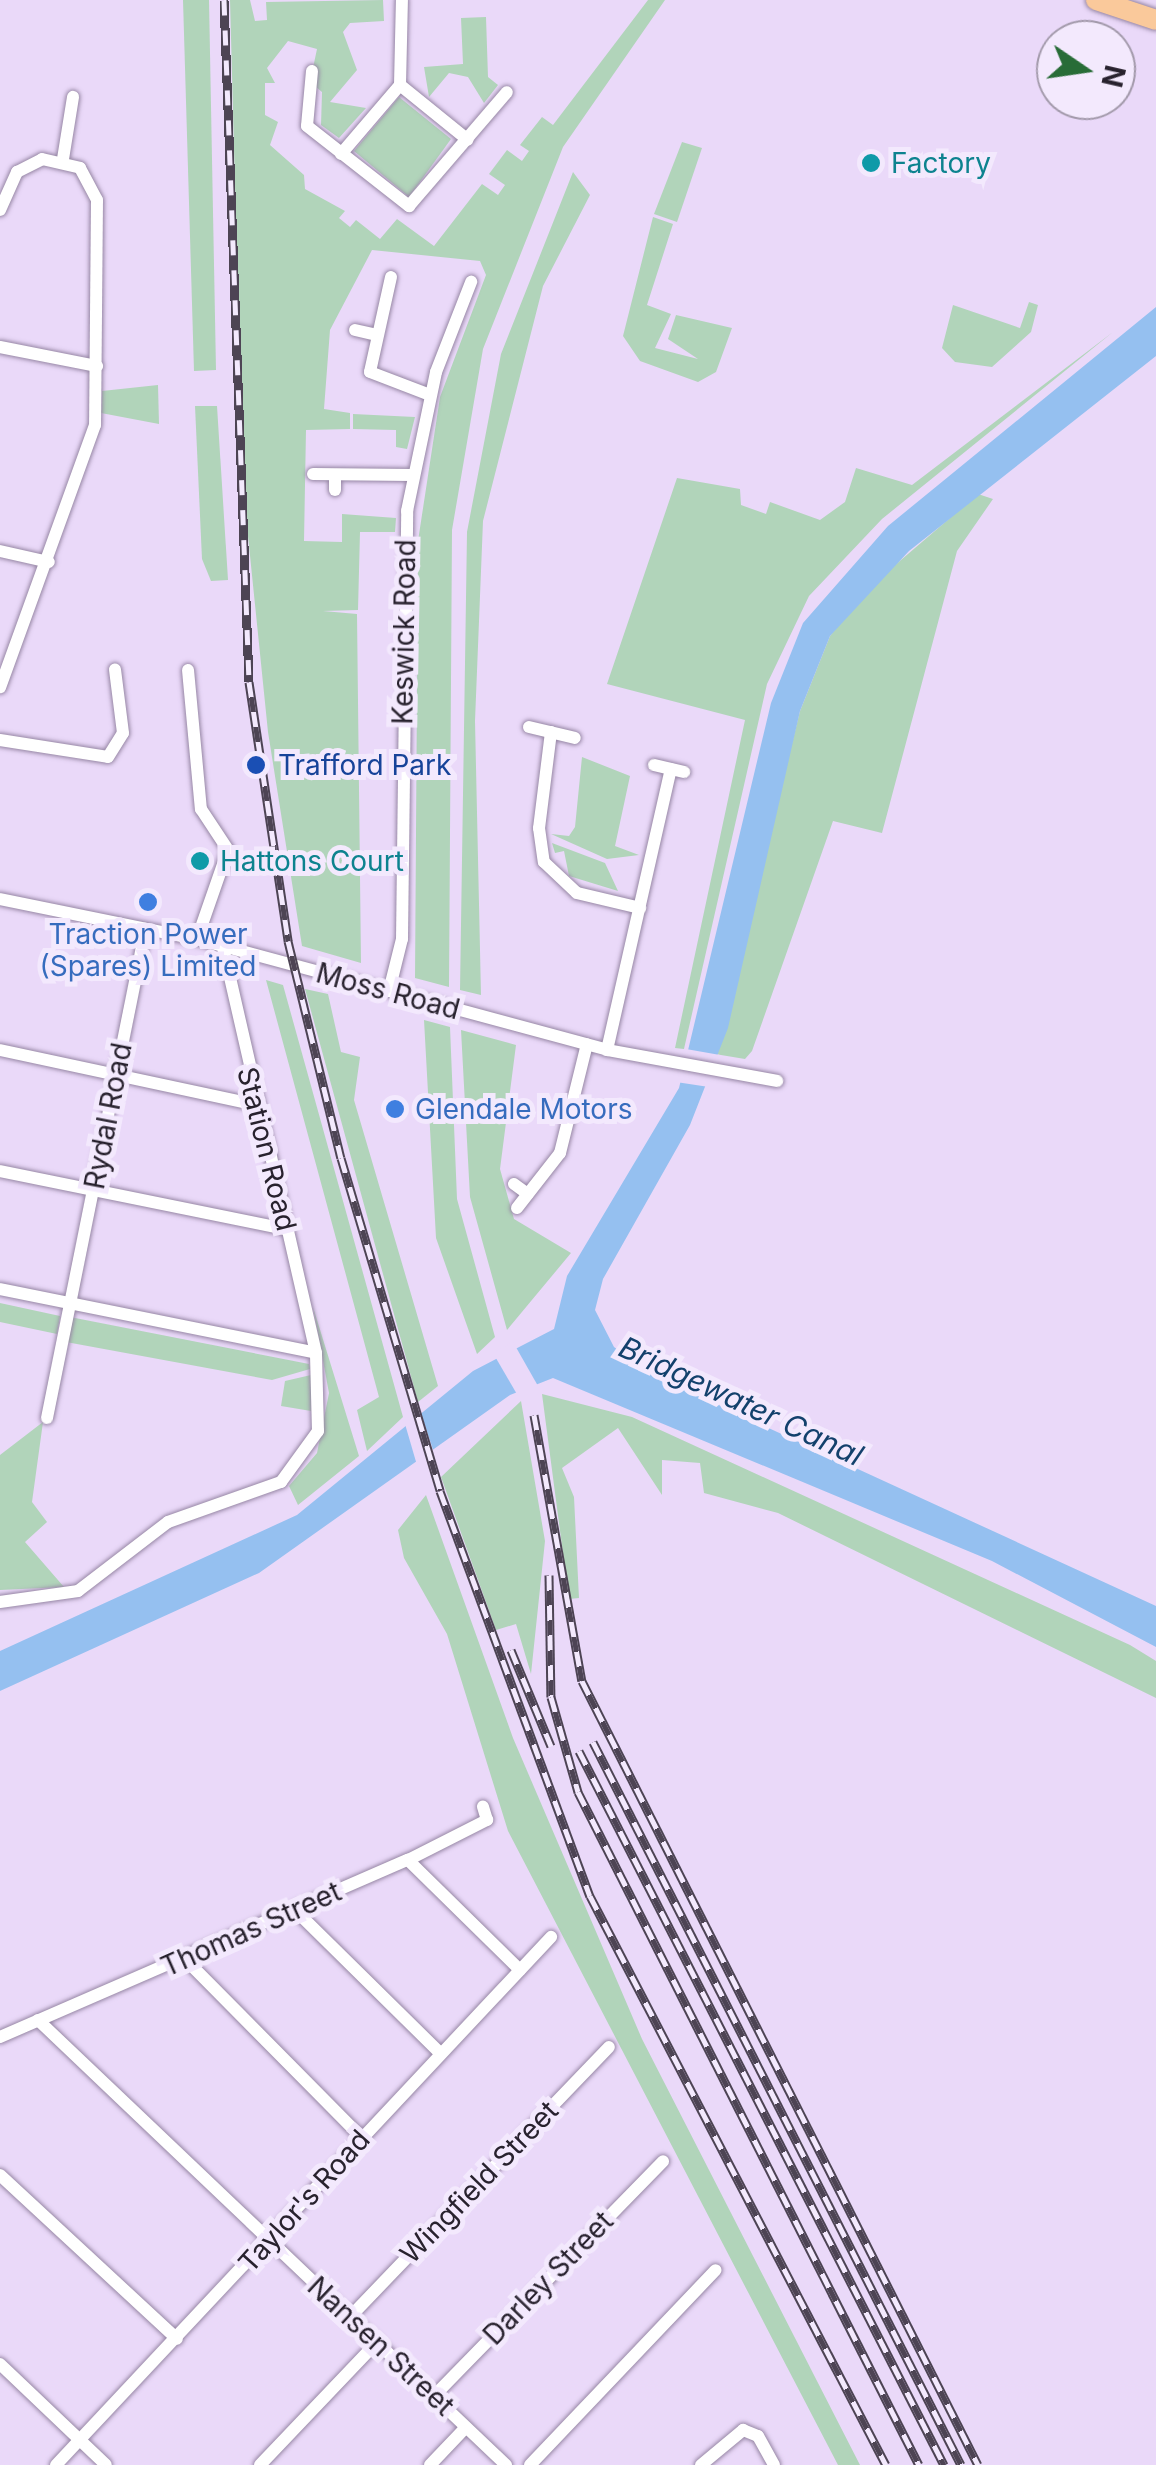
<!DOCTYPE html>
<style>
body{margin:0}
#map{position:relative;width:1156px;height:2465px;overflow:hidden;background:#ead9f9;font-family:Inter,sans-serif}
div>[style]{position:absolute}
.green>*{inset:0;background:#b1d4ba}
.water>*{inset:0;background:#95c0f0}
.pier>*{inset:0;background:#ead9f9}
.roads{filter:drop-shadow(0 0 2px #9787a5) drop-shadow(0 0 2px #9787a5)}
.street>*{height:12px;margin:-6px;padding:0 6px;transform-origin:6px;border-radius:6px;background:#fff}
.primary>*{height:20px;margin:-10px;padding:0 10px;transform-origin:10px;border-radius:10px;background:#fac99b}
.rail>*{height:9px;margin-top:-4.5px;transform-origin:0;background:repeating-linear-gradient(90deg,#f3e9fd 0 15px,#4d4454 0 30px);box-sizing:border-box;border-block:2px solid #4d4454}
.dots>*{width:28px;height:28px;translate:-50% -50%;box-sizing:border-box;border:5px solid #f3e9fd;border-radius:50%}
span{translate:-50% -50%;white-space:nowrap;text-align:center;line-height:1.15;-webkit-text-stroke:10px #f3e9fd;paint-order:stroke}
.culture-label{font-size:28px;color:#0d838f}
.left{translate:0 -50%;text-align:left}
.street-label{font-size:28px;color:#28222e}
.transit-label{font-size:28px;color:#164399}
.shop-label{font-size:28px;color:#366cbe}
.water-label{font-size:30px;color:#13416c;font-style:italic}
.north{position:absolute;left:1036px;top:20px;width:100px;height:100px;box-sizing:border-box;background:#f3e9fd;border:2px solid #a299aa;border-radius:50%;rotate:103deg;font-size:28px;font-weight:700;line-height:40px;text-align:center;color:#28222e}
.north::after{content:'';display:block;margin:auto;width:35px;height:45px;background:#286c37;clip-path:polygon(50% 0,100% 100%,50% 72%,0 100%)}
</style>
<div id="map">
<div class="green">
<i style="clip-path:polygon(183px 0,209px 0,216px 370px,194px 371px)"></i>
<i style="clip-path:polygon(230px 0,250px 0,255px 21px,267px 20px,266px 2px,383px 0,384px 21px,350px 23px,343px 32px,357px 70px,330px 102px,366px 108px,339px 138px,321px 125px,322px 92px,310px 82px,317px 49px,288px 41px,267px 68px,275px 83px,265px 83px,265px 115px,278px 122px,270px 145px,304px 175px,305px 189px,345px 211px,339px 218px,350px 227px,356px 220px,380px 239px,397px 219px,434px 246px,482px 184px,498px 195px,505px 185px,489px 174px,507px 150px,522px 161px,529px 151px,520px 145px,542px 117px,553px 125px,648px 0,665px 0,563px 147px,483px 349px,452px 530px,449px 987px,415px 978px,418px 541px,440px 397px,486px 275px,480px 261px,372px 250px,330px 330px,324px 409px,350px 413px,350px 429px,306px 430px,304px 541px,342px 542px,342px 514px,396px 518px,395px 532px,360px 532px,358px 610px,323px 611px,357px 614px,361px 963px,302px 946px,268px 732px,243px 487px)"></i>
<i style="clip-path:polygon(486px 17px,488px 77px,498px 85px,484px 103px,468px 77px,449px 73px,429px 97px,424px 67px,463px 64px,461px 18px)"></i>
<i style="clip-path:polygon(399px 97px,451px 139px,409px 197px,354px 151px)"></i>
<i style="clip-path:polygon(682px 142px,702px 148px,677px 222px,654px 214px)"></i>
<i style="clip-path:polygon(573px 172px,590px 195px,543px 286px,483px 521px,475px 721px,481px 995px,460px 990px,467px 532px,501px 354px)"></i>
<i style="clip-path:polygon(653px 217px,673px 224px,647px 305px,671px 314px,655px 348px,698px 359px,668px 339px,676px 315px,732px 328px,716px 372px,698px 382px,640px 361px,623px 336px)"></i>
<i style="clip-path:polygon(1029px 302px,1038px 305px,1031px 332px,992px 367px,955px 362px,942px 348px,953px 305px,1020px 328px)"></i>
<i style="clip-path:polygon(1113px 332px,882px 519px,809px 596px,767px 684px,684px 1049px,675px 1048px,745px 720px,607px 684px,677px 478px,740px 489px,741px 505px,766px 514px,770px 502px,820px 520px,845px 502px,856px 468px,912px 485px)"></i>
<i style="clip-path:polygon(158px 385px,159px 424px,101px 413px,102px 391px)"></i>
<i style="clip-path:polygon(195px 406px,217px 406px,228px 580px,211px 581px,202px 559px)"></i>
<i style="clip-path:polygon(353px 414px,415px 417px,407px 449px,396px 447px,396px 430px,353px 429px)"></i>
<i style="clip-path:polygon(978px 494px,993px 499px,957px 551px,882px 833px,833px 821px,752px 1051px,745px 1059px,715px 1054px,800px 711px,830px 636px,866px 590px)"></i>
<i style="clip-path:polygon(582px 757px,630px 776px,615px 846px,639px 855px,607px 859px,551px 834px,569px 836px,575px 827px)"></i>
<i style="clip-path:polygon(552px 843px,605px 863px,618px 891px,569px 876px,564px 851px,555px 853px)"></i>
<i style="clip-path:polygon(266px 980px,283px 985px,403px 1417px,367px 1451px,357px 1410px,379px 1397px)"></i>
<i style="clip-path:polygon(305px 989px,328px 994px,341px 1052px,360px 1057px,354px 1100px,438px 1386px,418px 1402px)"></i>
<i style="clip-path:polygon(424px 1020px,450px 1027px,457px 1199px,495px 1337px,477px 1354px,436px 1238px)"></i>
<i style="clip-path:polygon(461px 1030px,516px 1045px,500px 1169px,514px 1219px,571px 1253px,507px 1330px,470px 1197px)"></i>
<i style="clip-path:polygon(0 1303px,60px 1316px,57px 1334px,0 1322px)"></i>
<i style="clip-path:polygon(313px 1307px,359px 1456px,298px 1505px,289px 1486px,317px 1453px,329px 1393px)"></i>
<i style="clip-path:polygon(70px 1317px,309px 1364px,310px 1369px,272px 1380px,66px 1342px)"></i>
<i style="clip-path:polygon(311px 1375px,311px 1411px,281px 1406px,285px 1381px)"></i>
<i style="clip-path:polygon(542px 1394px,632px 1417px,1130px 1645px,1156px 1661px,1156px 1698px,778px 1513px,704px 1493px,700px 1463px,662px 1460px,662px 1495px,618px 1428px,562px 1468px,574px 1497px,579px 1598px,569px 1599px)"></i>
<i style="clip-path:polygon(521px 1401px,545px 1541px,531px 1674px,516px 1624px,496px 1630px,441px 1477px)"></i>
<i style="clip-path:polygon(43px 1422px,32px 1502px,47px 1522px,25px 1542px,64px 1587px,0 1590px,0 1455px)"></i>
<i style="clip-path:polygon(426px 1495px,513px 1738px,642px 2039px,860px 2465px,838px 2465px,508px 1831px,447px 1634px,404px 1558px,398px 1530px)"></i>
</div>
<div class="water">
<i style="clip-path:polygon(1156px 307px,1156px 356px,909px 551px,830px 636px,800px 711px,728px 1028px,690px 1125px,603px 1279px,595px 1310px,614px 1347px,649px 1373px,1156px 1606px,1156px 1647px,992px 1561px,553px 1378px,510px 1395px,259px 1573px,0 1691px,0 1651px,297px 1515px,473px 1371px,554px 1329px,567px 1276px,679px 1088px,771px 703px,803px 623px,888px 526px)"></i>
</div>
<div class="pier">
<i style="clip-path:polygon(686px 1049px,720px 1055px,709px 1087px,676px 1082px)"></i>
<i style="clip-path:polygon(513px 1342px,538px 1386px,518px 1396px,493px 1353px)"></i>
<i style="clip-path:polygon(420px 1410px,436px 1459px,419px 1472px,405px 1424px)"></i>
</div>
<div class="roads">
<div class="street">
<i style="left:312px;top:71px;width:55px;rotate:95.2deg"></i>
<i style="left:307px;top:126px;width:130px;rotate:38.1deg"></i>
<i style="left:409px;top:206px;width:150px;rotate:-49.3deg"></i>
<i style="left:400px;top:85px;width:85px;rotate:-88.7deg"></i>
<i style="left:341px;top:154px;width:91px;rotate:-49.5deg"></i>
<i style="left:400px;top:85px;width:87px;rotate:39deg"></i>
<i style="left:63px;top:159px;width:63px;rotate:-80.8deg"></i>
<i style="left:0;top:210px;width:42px;rotate:-65.9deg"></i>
<i style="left:17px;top:172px;width:28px;rotate:-27deg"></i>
<i style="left:42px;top:159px;width:39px;rotate:13deg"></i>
<i style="left:80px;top:168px;width:36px;rotate:62deg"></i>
<i style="left:97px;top:200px;width:225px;rotate:90.5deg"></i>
<i style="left:95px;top:425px;width:279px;rotate:109.9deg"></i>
<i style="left:391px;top:277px;width:97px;rotate:102.5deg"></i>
<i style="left:370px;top:372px;width:64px;rotate:21deg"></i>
<i style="left:355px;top:330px;width:22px;rotate:13deg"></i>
<i style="left:0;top:347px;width:99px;rotate:11.1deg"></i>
<i style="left:313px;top:474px;width:99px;rotate:0.6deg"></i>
<i style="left:335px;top:475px;width:15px;rotate:90deg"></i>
<i style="left:0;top:551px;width:50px;rotate:12.7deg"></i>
<i style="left:188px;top:670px;width:140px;rotate:84.7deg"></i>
<i style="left:201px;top:809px;width:49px;rotate:56.6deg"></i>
<i style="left:228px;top:850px;width:94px;rotate:109.2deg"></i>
<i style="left:529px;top:727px;width:47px;rotate:13.4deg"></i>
<i style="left:551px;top:732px;width:97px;rotate:97.1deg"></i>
<i style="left:539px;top:828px;width:34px;rotate:82deg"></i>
<i style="left:544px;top:862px;width:45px;rotate:43.2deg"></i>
<i style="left:577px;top:893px;width:65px;rotate:13.4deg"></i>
<i style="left:0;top:740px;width:109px;rotate:8.9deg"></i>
<i style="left:108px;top:757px;width:28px;rotate:-58deg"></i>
<i style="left:123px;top:733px;width:64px;rotate:-97.2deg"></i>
<i style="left:654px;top:765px;width:31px;rotate:13deg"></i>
<i style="left:0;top:899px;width:201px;rotate:11.5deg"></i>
<i style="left:197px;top:939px;width:425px;rotate:15.1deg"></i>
<i style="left:607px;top:1050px;width:173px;rotate:10.3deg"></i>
<i style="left:389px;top:991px;width:54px;rotate:-76deg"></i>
<i style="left:402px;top:939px;width:428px;rotate:-89.3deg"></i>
<i style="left:407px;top:511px;width:142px;rotate:-78.2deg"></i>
<i style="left:436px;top:372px;width:97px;rotate:-68.7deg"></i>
<i style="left:0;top:1050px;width:262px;rotate:12.1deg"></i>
<i style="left:607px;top:1050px;width:288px;rotate:-77.2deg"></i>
<i style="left:0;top:1171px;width:292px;rotate:11.5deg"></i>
<i style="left:514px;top:1184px;width:17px;rotate:36deg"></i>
<i style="left:517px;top:1208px;width:70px;rotate:-52deg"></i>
<i style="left:560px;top:1153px;width:112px;rotate:-76.1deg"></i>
<i style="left:0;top:1289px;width:322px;rotate:11.4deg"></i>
<i style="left:47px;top:1418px;width:499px;rotate:-78.6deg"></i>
<i style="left:0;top:1602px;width:79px;rotate:-8deg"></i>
<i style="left:78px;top:1591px;width:113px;rotate:-37.5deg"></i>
<i style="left:168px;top:1522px;width:120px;rotate:-19.5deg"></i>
<i style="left:281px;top:1482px;width:63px;rotate:-54deg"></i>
<i style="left:318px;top:1431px;width:78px;rotate:-91.5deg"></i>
<i style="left:316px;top:1353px;width:417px;rotate:-102.9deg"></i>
<i style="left:408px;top:1860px;width:157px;rotate:44.5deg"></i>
<i style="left:294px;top:1909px;width:206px;rotate:44.6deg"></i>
<i style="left:185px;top:1959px;width:250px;rotate:45.3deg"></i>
<i style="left:38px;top:2020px;width:646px;rotate:43.56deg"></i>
<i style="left:0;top:2037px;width:445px;rotate:-23.5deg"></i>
<i style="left:408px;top:1860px;width:89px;rotate:-26.9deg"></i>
<i style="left:487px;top:1820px;width:14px;rotate:-107deg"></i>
<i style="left:0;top:2175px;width:241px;rotate:42.8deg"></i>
<i style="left:350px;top:2317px;width:374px;rotate:-46.2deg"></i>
<i style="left:0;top:2364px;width:146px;rotate:43.6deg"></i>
<i style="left:434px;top:2396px;width:328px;rotate:-45.7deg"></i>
<i style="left:56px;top:2465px;width:724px;rotate:-46.85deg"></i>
<i style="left:260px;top:2465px;width:170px;rotate:-46.4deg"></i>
<i style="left:430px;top:2465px;width:52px;rotate:-46.5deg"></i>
<i style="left:530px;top:2465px;width:269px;rotate:-46.4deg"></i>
<i style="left:701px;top:2465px;width:55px;rotate:-39.8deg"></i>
<i style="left:743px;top:2430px;width:16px;rotate:22deg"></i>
<i style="left:758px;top:2436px;width:33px;rotate:61deg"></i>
</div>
<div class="primary">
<i style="left:1096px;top:0;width:63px;rotate:18.4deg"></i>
</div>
</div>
<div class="rail">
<i style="left:224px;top:0;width:682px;rotate:87.9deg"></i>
<i style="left:249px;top:682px;width:262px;rotate:81.4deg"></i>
<i style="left:288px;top:941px;width:223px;rotate:76.3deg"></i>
<i style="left:341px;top:1158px;width:347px;rotate:73.4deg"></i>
<i style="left:440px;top:1491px;width:432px;rotate:69.7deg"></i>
<i style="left:590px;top:1896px;width:641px;rotate:62.52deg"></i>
<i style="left:534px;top:1415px;width:270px;rotate:79.8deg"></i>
<i style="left:582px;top:1681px;width:878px;rotate:63.2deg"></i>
<i style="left:549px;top:1575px;width:122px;rotate:89.1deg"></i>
<i style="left:551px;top:1697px;width:99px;rotate:74.1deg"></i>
<i style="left:578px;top:1792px;width:754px;rotate:63.13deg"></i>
<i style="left:511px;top:1650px;width:104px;rotate:67.4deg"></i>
<i style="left:593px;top:1742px;width:811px;rotate:63.02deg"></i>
<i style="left:579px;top:1751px;width:802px;rotate:62.92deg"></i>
</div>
<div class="dots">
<i style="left:871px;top:163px;background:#0f9aa8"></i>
<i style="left:256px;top:765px;background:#1a4fb4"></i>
<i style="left:200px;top:861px;background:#0f9aa8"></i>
<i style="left:148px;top:902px;background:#3f7fe0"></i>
<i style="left:395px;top:1109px;background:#3f7fe0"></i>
</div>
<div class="culture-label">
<span class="left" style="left:891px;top:163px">Factory</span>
<span class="left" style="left:220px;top:861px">Hattons Court</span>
</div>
<div class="street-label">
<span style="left:404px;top:632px;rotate:-89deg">Keswick Road</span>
<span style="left:388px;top:991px;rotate:15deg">Moss Road</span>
<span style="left:108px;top:1116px;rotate:-79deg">Rydal Road</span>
<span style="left:267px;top:1149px;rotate:76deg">Station Road</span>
<span style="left:251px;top:1929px;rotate:-24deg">Thomas Street</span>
<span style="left:479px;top:2182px;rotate:-46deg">Wingfield Street</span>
<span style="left:304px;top:2201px;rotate:-48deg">Taylor's Road</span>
<span style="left:548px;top:2278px;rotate:-46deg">Darley Street</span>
<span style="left:381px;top:2346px;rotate:43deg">Nansen Street</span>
</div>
<div class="transit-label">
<span class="left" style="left:278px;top:765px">Trafford Park</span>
</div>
<div class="shop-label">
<span style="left:148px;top:950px">Traction Power<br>(Spares) Limited</span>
<span class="left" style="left:415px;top:1109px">Glendale Motors</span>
</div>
<div class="water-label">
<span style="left:741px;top:1401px;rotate:25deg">Bridgewater Canal</span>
</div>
<div class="north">N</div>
</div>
